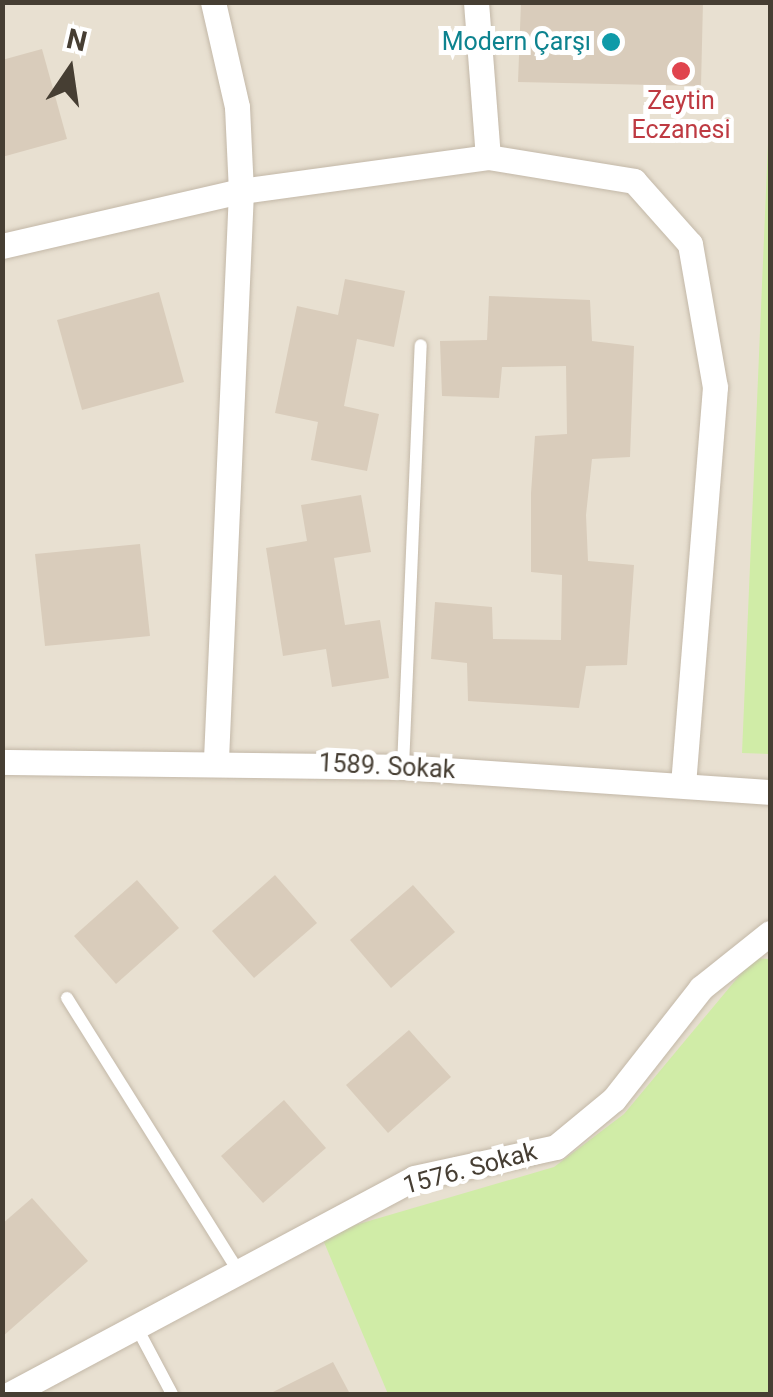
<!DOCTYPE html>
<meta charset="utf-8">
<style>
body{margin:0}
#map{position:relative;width:773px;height:1397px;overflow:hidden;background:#f4eee3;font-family:Roboto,sans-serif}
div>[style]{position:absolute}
.residential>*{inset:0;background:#e8e0d1}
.green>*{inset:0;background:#d0eca7}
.building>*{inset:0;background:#d9ccbb}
.roads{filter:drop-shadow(0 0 2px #c3b8a8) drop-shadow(0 0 2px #c3b8a8)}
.lane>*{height:12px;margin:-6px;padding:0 6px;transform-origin:6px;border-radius:6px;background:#fff}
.street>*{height:25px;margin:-12.5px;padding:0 12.5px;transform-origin:12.5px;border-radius:12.5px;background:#fff}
.dots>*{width:28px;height:28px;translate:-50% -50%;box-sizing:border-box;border:5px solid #fff;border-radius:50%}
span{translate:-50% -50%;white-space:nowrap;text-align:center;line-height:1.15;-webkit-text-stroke:10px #fff;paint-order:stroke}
.culture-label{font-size:25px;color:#0d838f}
.right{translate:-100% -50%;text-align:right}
.health-label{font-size:25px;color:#be3a42}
.street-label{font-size:25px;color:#463e33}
.frame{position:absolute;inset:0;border:5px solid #463e33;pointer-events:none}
.north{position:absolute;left:20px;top:20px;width:100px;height:100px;-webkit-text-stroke:8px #fff;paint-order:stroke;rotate:13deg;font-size:28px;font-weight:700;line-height:40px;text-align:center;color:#463e33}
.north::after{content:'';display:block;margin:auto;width:35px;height:45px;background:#463e33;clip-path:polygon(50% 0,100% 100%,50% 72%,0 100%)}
</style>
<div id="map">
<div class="residential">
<i style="clip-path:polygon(3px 3px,770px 3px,770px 1394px,3px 1394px)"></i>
</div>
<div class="green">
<i style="clip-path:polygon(770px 97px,770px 754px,742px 753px)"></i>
<i style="clip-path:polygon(754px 958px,770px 959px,770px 1394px,388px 1394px,321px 1235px,554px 1167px,624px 1114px)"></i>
</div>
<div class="building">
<i style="clip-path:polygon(521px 2px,703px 2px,701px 86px,518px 82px)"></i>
<i style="clip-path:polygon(42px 49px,67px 139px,2px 157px,2px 60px)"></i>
<i style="clip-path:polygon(345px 279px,405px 291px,394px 347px,357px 339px,344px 406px,379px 414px,367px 471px,311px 460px,318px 422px,275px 413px,297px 306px,338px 315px)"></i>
<i style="clip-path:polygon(159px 292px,184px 382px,82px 410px,57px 320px)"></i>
<i style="clip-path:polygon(489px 296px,590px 300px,592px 341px,634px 346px,630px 457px,592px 459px,586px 515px,588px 561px,634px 565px,627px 665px,586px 666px,579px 708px,468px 701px,467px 663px,431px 659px,435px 602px,492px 607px,493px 639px,561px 640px,562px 575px,531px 572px,531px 493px,535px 436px,567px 434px,566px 366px,502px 367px,499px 398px,442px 396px,440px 341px,487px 340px)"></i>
<i style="clip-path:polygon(361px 495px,371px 552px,334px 558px,345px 625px,380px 620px,389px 678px,332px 687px,326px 649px,283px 656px,266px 548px,307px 541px,301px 505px)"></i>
<i style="clip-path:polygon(140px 544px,150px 636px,45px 646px,35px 554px)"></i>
<i style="clip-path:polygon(275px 875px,317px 923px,254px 978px,212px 931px)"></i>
<i style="clip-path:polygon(137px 880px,179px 928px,116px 984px,74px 936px)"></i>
<i style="clip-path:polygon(413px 885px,455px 932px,391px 988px,350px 940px)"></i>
<i style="clip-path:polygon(409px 1030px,451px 1077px,388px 1133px,346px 1085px)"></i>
<i style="clip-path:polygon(284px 1100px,326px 1148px,263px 1203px,221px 1156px)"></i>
<i style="clip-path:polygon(32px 1198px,88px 1261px,2px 1337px,2px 1224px)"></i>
<i style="clip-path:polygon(333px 1362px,350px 1394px,269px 1394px)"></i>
</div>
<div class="roads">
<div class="lane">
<i style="left:403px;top:767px;width:422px;rotate:-87.6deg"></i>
<i style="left:67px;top:998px;width:316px;rotate:57.9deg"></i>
<i style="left:136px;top:1326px;width:77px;rotate:62.1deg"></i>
</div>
<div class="street">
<i style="left:213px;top:2px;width:108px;rotate:77.1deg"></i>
<i style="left:237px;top:107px;width:84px;rotate:87.3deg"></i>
<i style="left:241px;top:191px;width:570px;rotate:92.52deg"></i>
<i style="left:476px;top:2px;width:155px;rotate:85.6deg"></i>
<i style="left:2px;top:246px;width:245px;rotate:-13deg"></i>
<i style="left:241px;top:191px;width:249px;rotate:-7.8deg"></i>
<i style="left:488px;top:157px;width:148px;rotate:9.3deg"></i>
<i style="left:634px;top:181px;width:84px;rotate:48.4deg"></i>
<i style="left:690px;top:244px;width:145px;rotate:80.1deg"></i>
<i style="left:715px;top:387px;width:399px;rotate:94.6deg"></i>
<i style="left:2px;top:762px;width:401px;rotate:0.7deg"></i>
<i style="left:403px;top:767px;width:368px;rotate:3.9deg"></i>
<i style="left:10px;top:1394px;width:458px;rotate:-28.1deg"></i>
<i style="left:414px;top:1178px;width:145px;rotate:-12.3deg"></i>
<i style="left:556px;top:1147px;width:75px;rotate:-39.6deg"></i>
<i style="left:614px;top:1099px;width:141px;rotate:-51.9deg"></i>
<i style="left:701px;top:988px;width:88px;rotate:-38.6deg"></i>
</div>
</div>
<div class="dots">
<i style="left:611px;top:42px;background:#0f9aa8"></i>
<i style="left:681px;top:71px;background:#e0444e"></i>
</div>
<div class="culture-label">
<span class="right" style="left:591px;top:42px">Modern Çarşı</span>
</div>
<div class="health-label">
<span style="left:681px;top:116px">Zeytin<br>Eczanesi</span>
</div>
<div class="street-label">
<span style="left:387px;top:767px;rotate:3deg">1589. Sokak</span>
<span style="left:470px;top:1169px;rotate:-15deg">1576. Sokak</span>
</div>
<div class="frame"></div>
<div class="north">N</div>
</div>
